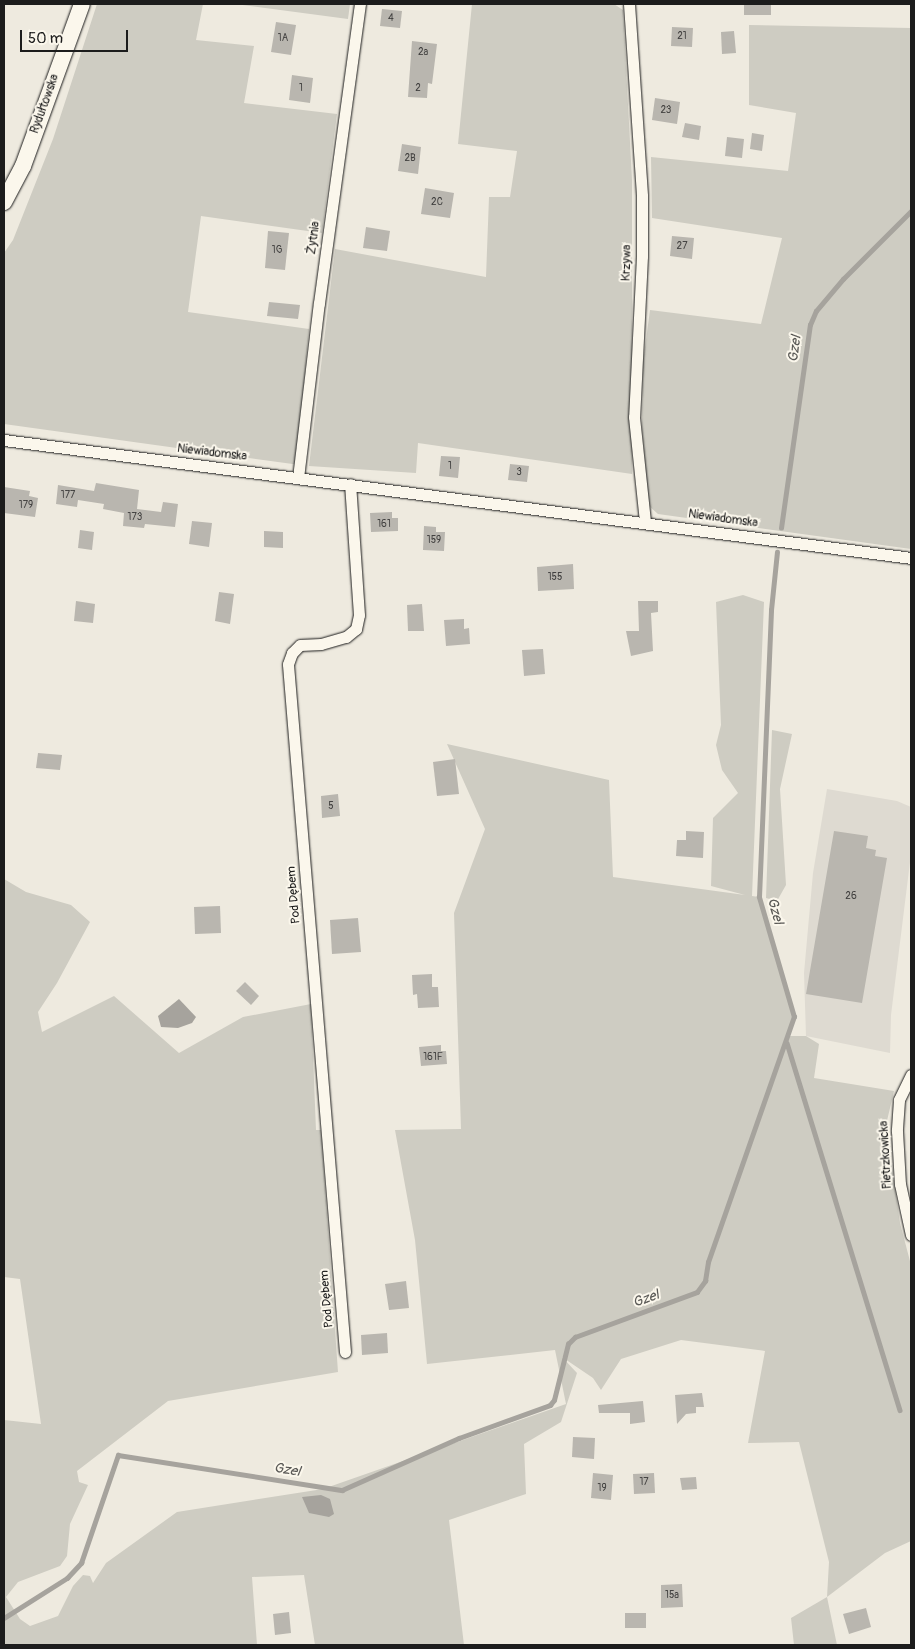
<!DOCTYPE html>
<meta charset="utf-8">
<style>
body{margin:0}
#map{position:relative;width:915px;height:1649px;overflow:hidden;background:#eeeadf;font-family:Pangolin,sans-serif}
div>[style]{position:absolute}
.built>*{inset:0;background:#dedad1}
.green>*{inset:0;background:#ceccc2}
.water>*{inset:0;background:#a6a39d}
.stream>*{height:4.5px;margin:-2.25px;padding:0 2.25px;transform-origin:2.25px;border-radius:2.25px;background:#a6a39d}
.building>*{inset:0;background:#b9b6af}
.roads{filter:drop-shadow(0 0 1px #1c1c1c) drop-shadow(0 0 1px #1c1c1c)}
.street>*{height:11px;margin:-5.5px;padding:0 5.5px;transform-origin:5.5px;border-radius:5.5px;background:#fbf7ec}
.secondary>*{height:16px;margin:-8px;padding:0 8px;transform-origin:8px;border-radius:8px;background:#fbf7ec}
span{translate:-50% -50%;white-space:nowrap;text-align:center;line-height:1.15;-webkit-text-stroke:4px #fbf7ec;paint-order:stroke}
.number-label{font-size:10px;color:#434241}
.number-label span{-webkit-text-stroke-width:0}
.street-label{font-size:12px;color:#1c1c1c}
.water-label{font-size:14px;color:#5a5956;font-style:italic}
.frame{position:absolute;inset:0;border:5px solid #1c1c1c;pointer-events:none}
.scale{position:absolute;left:20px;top:30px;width:108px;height:22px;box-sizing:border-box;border:2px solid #1c1c1c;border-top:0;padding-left:6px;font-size:15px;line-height:18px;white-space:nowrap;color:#1c1c1c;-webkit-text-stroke:4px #fbf7ec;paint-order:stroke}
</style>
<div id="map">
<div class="built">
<i style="clip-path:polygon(827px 789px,897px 801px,911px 807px,911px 854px,891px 1015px,890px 1053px,806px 1036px,804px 973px,813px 873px)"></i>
</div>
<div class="green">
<i style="clip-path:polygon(97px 4px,203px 4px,196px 40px,254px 46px,244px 103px,337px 114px,322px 233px,201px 216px,188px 312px,309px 329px,301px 415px,300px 465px,4px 424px,4px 253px,13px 240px,53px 139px)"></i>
<i style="clip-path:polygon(235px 4px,350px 4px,348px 19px)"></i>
<i style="clip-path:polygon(472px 4px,614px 4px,623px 10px,632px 180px,632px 474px,418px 443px,416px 473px,309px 466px,335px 249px,486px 277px,489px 197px,510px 197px,517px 151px,458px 144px)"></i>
<i style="clip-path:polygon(749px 25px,911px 28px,911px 549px,658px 514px,649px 506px,642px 428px,643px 362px,650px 310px,761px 324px,782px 238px,652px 218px,651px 157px,788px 171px,796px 113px,749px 105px)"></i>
<i style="clip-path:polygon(743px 595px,764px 602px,752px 896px,759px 897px,794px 1017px,788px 1036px,806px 1036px,819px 1044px,814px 1078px,894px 1091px,886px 1125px,900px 1223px,911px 1265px,911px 1541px,885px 1553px,827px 1597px,837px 1645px,794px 1645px,791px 1618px,827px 1597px,829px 1562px,799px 1442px,748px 1443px,765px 1351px,681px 1340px,621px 1359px,601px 1390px,593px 1378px,562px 1357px,577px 1373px,561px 1422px,524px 1444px,526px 1494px,449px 1520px,464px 1645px,315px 1645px,304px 1575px,252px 1577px,257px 1645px,4px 1645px,4px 1420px,41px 1424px,20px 1279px,4px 1277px,4px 879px,26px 892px,71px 905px,90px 922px,57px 983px,38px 1012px,42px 1032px,114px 996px,179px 1053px,243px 1017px,311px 1004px,316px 1130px,321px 1130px,338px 1372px,168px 1401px,77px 1471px,79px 1482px,88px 1485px,70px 1524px,67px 1556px,60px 1566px,18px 1582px,6px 1597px,20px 1619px,30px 1626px,58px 1616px,73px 1586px,83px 1575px,90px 1576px,93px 1583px,106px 1563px,177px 1512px,323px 1489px,566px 1404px,555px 1350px,427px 1364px,415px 1240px,395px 1130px,461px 1129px,454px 913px,485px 829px,447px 744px,609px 780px,613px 877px,745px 895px,711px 886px,713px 818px,738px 793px,722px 770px,716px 745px,721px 725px,716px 602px)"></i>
<i style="clip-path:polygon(772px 730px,792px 734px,780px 789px,786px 885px,777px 901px,766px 898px)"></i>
</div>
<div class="water">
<i style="clip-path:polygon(179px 999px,196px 1017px,192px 1023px,178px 1028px,161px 1027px,158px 1016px)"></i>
<i style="clip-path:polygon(321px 1495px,330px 1499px,334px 1514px,329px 1517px,309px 1513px,302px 1497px)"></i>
</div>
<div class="stream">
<i style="left:781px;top:528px;width:205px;rotate:-81.9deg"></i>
<i style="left:810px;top:325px;width:15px;rotate:-67deg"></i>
<i style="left:816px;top:311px;width:42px;rotate:-49.8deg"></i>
<i style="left:843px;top:279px;width:96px;rotate:-45deg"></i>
<i style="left:787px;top:1043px;width:384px;rotate:72.9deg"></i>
<i style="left:4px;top:1618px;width:75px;rotate:-32.4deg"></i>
<i style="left:67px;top:1578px;width:21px;rotate:-47deg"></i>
<i style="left:81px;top:1563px;width:114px;rotate:-71.1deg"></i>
<i style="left:118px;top:1455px;width:227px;rotate:8.9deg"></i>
<i style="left:342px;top:1490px;width:128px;rotate:-24deg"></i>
<i style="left:459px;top:1438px;width:97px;rotate:-19.9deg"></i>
<i style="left:550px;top:1405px;width:6px;rotate:-51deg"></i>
<i style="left:554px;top:1400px;width:58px;rotate:-76deg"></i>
<i style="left:568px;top:1344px;width:10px;rotate:-45deg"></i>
<i style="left:575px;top:1337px;width:130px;rotate:-20.2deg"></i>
<i style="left:697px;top:1292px;width:14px;rotate:-54deg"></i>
<i style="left:705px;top:1281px;width:19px;rotate:-81deg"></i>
<i style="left:708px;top:1262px;width:260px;rotate:-70.7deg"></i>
<i style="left:794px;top:1017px;width:125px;rotate:-106.3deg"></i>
<i style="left:759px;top:897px;width:287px;rotate:-87.6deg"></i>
<i style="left:771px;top:610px;width:58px;rotate:-84.1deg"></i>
</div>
<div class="building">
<i style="clip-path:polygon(744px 4px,771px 4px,771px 15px,744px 15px)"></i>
<i style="clip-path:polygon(382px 9px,402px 11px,400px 28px,380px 26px)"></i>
<i style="clip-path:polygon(276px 22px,296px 25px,291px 55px,271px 52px)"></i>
<i style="clip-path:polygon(672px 27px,693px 28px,692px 47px,671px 46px)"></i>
<i style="clip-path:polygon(734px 31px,736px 53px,722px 54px,721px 32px)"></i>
<i style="clip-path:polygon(412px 41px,437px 44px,432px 84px,428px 83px,427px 98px,408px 97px)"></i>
<i style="clip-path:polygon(292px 75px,313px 78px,310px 103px,289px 100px)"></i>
<i style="clip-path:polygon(655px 98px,680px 102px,677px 124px,652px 120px)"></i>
<i style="clip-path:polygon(685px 123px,701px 126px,699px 140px,682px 137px)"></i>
<i style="clip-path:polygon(752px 133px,764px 135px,762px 151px,750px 149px)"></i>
<i style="clip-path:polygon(727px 137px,744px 139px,742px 158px,725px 156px)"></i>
<i style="clip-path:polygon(402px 144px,421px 147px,418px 174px,398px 171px)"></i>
<i style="clip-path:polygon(425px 188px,454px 193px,450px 218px,421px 214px)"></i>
<i style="clip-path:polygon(366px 227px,390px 231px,387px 251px,363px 248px)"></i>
<i style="clip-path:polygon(268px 231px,289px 233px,285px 270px,265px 268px)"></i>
<i style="clip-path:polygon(672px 236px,694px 238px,692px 259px,670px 256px)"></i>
<i style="clip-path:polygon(269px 302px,300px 305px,298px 319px,267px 316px)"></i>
<i style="clip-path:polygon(441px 456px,460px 457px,458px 478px,439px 476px)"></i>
<i style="clip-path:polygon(510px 464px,529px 466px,527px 482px,508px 480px)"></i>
<i style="clip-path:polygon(96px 483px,139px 490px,137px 509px,161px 512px,163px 502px,178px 504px,175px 527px,145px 524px,144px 528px,123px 526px,124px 513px,103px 509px,104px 504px,78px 500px,77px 507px,56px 504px,58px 485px,94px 491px)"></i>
<i style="clip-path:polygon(4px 487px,30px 491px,29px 496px,38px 498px,35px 517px,4px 513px)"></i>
<i style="clip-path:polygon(392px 512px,392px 518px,398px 518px,398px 531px,371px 532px,370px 513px)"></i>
<i style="clip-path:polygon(192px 521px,212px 523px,209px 547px,189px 544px)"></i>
<i style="clip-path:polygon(424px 526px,436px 527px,436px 532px,445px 532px,444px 551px,423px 550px)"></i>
<i style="clip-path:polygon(80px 530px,94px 532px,92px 550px,78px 548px)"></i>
<i style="clip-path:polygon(264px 531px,283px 532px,283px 548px,264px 547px)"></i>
<i style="clip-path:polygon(573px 564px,574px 589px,538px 591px,537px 567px)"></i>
<i style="clip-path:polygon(219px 592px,234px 594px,230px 624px,215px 621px)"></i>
<i style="clip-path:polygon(76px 601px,95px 604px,93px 623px,74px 621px)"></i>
<i style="clip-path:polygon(638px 601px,658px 601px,658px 612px,651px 613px,653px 651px,631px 656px,626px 631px,639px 631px)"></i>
<i style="clip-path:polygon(422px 604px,424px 631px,408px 631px,407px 605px)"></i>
<i style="clip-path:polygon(464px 619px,464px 629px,469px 628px,470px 644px,446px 646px,444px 620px)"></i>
<i style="clip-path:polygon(543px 649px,545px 674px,524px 676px,522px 650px)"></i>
<i style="clip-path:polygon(38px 753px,62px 755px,60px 770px,36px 768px)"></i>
<i style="clip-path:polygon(455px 759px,459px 794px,437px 796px,433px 762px)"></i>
<i style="clip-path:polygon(338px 794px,340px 816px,322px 818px,321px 796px)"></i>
<i style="clip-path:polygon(686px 831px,704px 832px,703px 858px,676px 856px,677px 840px,686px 840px)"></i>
<i style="clip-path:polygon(834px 831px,868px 836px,866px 848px,876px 850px,875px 856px,887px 858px,862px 1003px,806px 994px)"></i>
<i style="clip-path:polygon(220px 906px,221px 933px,195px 934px,194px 907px)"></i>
<i style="clip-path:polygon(358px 918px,361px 952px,332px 954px,330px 920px)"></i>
<i style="clip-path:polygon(432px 974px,432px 987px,438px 987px,439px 1007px,418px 1008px,417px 994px,413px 995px,412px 975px)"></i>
<i style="clip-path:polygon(245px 982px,259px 996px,251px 1005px,236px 991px)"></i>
<i style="clip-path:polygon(441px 1045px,441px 1051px,446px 1051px,447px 1064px,421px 1066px,419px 1047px)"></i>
<i style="clip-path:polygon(406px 1281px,409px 1308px,389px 1310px,385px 1284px)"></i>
<i style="clip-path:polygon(387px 1333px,388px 1353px,362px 1355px,361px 1335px)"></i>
<i style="clip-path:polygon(702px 1393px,704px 1407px,696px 1407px,696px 1413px,686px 1414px,677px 1424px,675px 1395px)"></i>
<i style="clip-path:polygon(643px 1401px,645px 1422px,630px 1424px,630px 1413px,599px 1413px,598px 1405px)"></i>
<i style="clip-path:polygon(573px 1437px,595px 1438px,594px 1459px,572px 1457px)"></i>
<i style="clip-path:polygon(593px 1473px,613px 1475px,611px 1500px,591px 1498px)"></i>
<i style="clip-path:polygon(654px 1473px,655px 1493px,634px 1494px,633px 1474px)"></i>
<i style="clip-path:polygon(696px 1477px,697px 1489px,682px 1490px,680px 1478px)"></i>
<i style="clip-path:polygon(682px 1584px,683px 1607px,661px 1608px,661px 1585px)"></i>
<i style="clip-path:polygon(866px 1608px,871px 1627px,849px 1634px,843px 1614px)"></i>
<i style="clip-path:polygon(289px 1612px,291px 1633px,275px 1635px,273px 1614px)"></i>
<i style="clip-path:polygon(625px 1613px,646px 1613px,646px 1628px,625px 1628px)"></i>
</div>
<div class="roads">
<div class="street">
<i style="left:629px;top:4px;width:192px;rotate:86.1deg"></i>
<i style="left:642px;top:196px;width:60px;rotate:90deg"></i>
<i style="left:642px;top:256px;width:161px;rotate:92.8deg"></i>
<i style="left:634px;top:417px;width:106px;rotate:84deg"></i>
<i style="left:4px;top:440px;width:915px;rotate:7.41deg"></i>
<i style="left:298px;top:478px;width:176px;rotate:-83.2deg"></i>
<i style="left:319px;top:303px;width:302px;rotate:-82.2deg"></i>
<i style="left:911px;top:1075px;width:28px;rotate:116deg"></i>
<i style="left:899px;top:1100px;width:31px;rotate:94deg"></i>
<i style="left:897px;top:1131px;width:53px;rotate:86.8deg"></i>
<i style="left:900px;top:1184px;width:52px;rotate:77.8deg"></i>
<i style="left:345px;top:1352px;width:690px;rotate:-94.74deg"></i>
<i style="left:288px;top:664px;width:12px;rotate:-70deg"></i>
<i style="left:292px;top:653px;width:11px;rotate:-45deg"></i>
<i style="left:300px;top:645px;width:21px;rotate:-3deg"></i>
<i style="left:321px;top:644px;width:26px;rotate:-16deg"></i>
<i style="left:346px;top:637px;width:13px;rotate:-39deg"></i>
<i style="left:356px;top:629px;width:14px;rotate:-78deg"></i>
<i style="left:359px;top:615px;width:131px;rotate:-93.9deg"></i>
</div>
<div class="secondary">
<i style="left:4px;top:202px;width:41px;rotate:-62.2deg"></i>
<i style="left:23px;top:166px;width:172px;rotate:-70deg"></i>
</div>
</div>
<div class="number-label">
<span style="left:391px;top:19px">4</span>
<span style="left:682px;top:37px">21</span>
<span style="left:283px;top:39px">1A</span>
<span style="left:423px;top:53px">2a</span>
<span style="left:301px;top:89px">1</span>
<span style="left:418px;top:89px">2</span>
<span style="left:666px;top:111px">23</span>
<span style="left:410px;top:159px">2B</span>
<span style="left:437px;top:203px">2C</span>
<span style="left:682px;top:247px">27</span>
<span style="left:277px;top:251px">1G</span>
<span style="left:450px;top:467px">1</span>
<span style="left:519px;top:473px">3</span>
<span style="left:68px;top:496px">177</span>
<span style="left:26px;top:506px">179</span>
<span style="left:135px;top:518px">173</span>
<span style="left:384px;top:525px">161</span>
<span style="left:434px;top:541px">159</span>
<span style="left:555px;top:578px">155</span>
<span style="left:331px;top:807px">5</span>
<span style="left:851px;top:897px">26</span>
<span style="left:433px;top:1058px">161F</span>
<span style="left:644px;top:1483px">17</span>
<span style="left:602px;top:1489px">19</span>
<span style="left:672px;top:1596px">15a</span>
</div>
<div class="street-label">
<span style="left:45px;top:104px;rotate:-70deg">Rydułtowska</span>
<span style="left:314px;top:238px;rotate:-82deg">Żytnia</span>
<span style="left:627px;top:263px;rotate:-88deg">Krzywa</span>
<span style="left:212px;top:453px;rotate:7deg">Niewiadomska</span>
<span style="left:723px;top:519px;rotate:8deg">Niewiadomska</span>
<span style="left:294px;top:895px;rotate:-95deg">Pod Dębem</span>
<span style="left:886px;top:1155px;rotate:-93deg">Pietrzkowicka</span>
<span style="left:327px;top:1299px;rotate:-95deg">Pod Dębem</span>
</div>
<div class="water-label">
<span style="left:795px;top:349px;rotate:-82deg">Gzel</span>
<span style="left:775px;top:911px;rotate:75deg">Gzel</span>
<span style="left:646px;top:1299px;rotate:-20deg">Gzel</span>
<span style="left:287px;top:1470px;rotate:9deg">Gzel</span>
</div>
<div class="frame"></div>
<div class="scale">50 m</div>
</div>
